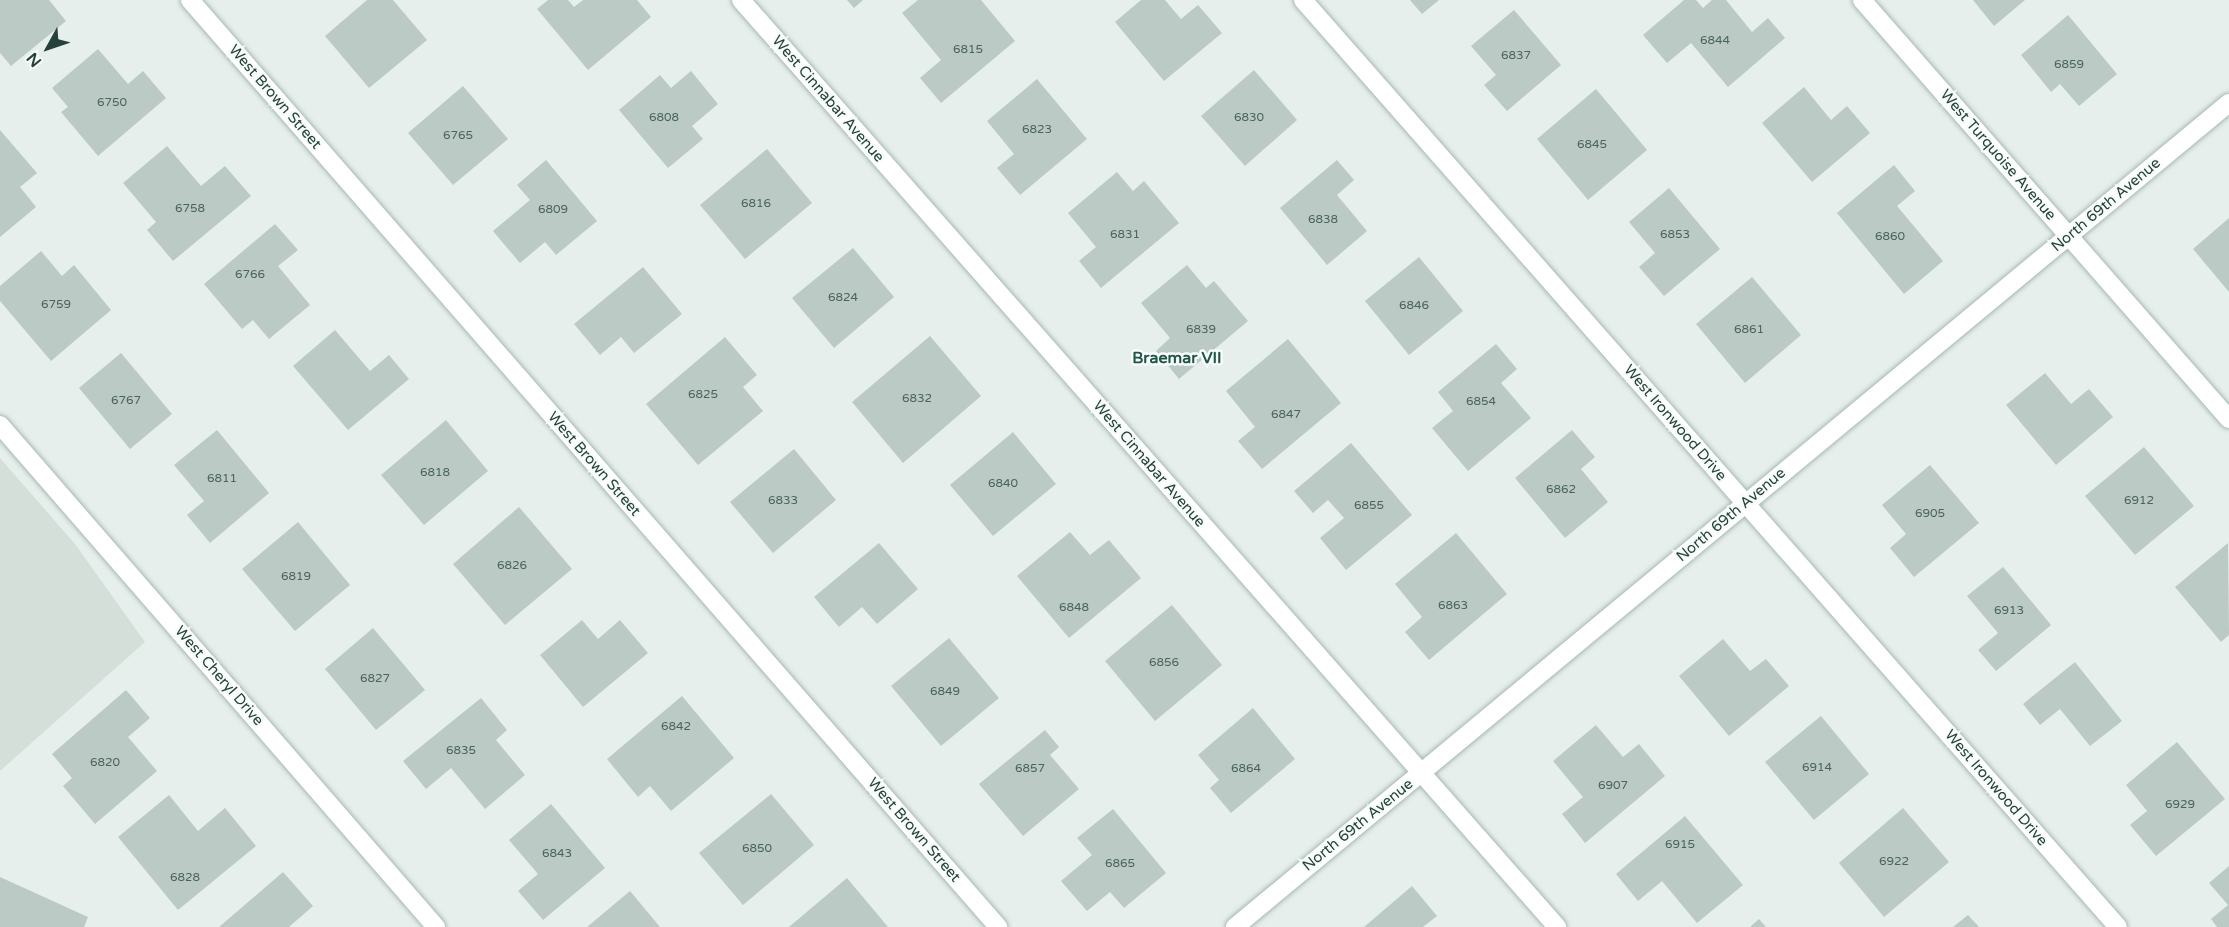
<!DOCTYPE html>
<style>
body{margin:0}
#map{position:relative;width:2229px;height:927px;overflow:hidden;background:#e6efeb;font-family:"Varela Round",sans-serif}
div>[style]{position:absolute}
.built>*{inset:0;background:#d4dfda}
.building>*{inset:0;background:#bbcac4}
.roads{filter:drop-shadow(0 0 2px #a8b8b2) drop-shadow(0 0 2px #a8b8b2)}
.minor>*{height:18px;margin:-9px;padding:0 9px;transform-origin:9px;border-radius:9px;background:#fff}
span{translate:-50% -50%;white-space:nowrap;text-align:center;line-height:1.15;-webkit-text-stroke:5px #f7fbf9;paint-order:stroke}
.number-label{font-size:12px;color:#4a645c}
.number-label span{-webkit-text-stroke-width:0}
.street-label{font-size:15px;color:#24423a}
.neighbourhood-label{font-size:16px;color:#1f5548;font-weight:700}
.north{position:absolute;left:18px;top:18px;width:60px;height:60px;-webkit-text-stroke:4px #f7fbf9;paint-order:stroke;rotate:230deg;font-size:16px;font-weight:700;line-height:24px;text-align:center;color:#24423a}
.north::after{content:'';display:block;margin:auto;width:21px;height:27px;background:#24423a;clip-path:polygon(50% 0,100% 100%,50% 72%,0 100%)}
</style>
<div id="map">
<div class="built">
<i style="clip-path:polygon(0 458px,75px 544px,145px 642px,0 771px)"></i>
</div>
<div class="building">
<i style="clip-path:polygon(0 0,49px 0,66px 21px,11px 66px,0 53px)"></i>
<i style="clip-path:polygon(367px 0,393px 0,427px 40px,369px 88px,325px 36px)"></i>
<i style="clip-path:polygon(548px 0,568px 0,574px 7px,583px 0,637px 0,651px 17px,588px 70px,537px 9px)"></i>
<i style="clip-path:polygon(847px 0,863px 0,854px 8px)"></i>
<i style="clip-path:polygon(918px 0,981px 0,1015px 41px,941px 103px,920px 78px,941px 60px,902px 13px)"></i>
<i style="clip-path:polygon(1141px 0,1165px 0,1181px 19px,1198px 5px,1222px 33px,1164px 81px,1115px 22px)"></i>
<i style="clip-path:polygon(1410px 0,1439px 0,1422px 14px)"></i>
<i style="clip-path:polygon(1684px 0,1696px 0,1703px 8px,1712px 0,1726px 0,1752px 32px,1768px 18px,1785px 38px,1728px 87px,1691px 43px,1667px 63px,1643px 35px)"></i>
<i style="clip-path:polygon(1973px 0,2025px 0,1994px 26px)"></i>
<i style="clip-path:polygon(1514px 10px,1561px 65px,1507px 111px,1484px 85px,1496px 75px,1471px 46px)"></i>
<i style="clip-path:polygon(2068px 15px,2117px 74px,2079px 106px,2060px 84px,2051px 92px,2021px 55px)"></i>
<i style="clip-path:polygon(98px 49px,128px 84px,143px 71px,166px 98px,98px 156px,61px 112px,68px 107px,52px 88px)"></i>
<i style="clip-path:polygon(1254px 70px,1297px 120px,1245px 166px,1201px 116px)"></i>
<i style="clip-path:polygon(691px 71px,718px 104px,692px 126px,703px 139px,668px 168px,619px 110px,660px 75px,671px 88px)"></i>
<i style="clip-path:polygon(1037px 79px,1087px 139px,1020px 195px,997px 168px,1014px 154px,987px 121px)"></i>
<i style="clip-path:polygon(463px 86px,508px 139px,453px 185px,408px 133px)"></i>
<i style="clip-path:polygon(1804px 87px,1831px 120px,1847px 106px,1870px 133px,1812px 182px,1762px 123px)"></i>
<i style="clip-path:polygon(1596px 89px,1647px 150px,1588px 200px,1537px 139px)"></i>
<i style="clip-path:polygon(0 130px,37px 173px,20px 187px,36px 207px,0 237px)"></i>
<i style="clip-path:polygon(167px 146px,201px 186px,225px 166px,251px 196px,173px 261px,147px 230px,156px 222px,123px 183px)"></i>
<i style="clip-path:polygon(767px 149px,812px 203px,745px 259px,700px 205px)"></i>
<i style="clip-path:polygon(546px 160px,597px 221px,556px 255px,545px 242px,520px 263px,493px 231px,530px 200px,517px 185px)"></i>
<i style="clip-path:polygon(1337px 160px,1354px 180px,1337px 195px,1367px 231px,1327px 265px,1280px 208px)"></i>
<i style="clip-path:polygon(1894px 165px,1915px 191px,1897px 206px,1943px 261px,1904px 294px,1837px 213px)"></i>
<i style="clip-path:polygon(1117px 172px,1133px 191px,1144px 181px,1179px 223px,1101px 288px,1079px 261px,1096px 247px,1068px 213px)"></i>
<i style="clip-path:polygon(1669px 188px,1720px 249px,1664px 296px,1639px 267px,1655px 253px,1629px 222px)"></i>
<i style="clip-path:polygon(2229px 218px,2229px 292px,2193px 249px)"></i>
<i style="clip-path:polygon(275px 224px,298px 250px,278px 266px,310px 305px,269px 339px,253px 320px,242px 329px,204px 284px)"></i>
<i style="clip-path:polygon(853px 248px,894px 297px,834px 348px,792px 298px)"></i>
<i style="clip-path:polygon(41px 251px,62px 276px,74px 265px,111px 310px,51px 361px,0 301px,0 286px)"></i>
<i style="clip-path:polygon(1419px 257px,1463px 311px,1409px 355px,1365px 301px)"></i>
<i style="clip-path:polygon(1187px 265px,1206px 288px,1214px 281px,1248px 321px,1179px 379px,1156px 351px,1170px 338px,1141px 303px)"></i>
<i style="clip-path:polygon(643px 267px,682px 314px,634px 353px,621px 337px,600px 355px,574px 324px)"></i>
<i style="clip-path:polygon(1752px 277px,1801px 335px,1745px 383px,1696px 324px)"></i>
<i style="clip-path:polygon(335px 330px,370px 371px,389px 355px,409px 379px,348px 430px,293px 366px)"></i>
<i style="clip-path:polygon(930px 336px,981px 396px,903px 463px,852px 402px)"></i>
<i style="clip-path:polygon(725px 337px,757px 375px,743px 387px,763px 411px,698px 465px,646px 404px)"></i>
<i style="clip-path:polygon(1288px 339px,1341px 403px,1262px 469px,1238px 441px,1255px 427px,1226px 391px)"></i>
<i style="clip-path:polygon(1496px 344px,1517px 369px,1501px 383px,1531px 418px,1468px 471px,1432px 428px,1453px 411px,1438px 392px)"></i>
<i style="clip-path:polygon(121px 353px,172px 414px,130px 449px,79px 388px)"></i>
<i style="clip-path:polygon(2045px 373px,2071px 404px,2089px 389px,2113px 417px,2056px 465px,2006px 405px)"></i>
<i style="clip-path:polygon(446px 420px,488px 471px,424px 525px,381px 475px)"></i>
<i style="clip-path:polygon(217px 430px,269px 493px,210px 543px,187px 515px,204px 501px,174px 465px)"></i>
<i style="clip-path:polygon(1572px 430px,1595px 457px,1581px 469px,1608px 502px,1565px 538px,1515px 478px)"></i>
<i style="clip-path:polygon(1013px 432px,1056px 484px,993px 536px,950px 485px)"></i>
<i style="clip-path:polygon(1351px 443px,1412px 515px,1346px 570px,1320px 538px,1344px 518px,1328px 500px,1313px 513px,1294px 491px)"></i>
<i style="clip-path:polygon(2144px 447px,2194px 506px,2135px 555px,2085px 496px)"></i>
<i style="clip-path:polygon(794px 449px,836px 500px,773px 553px,730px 502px)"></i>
<i style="clip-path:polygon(1930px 465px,1979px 523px,1914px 577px,1890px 548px,1906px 534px,1882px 505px)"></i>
<i style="clip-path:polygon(519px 507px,572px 569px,505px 625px,453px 564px)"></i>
<i style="clip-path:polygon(298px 522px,350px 585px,295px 631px,242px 569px)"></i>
<i style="clip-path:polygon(1070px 532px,1090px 555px,1109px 540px,1141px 578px,1069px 638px,1017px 576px)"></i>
<i style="clip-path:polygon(1456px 533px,1507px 594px,1429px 660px,1405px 632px,1422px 617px,1395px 584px)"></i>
<i style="clip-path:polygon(879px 543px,918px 589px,877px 624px,862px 607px,839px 627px,814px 597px)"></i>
<i style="clip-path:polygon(2228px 543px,2229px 635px,2221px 642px,2175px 587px)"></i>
<i style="clip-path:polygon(2003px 567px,2051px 625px,1996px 671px,1978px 650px,1998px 633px,1967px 596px)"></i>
<i style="clip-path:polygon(1172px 605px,1222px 665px,1155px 721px,1105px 661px)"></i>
<i style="clip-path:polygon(582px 620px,598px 639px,620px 620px,648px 653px,583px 707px,540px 655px)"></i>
<i style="clip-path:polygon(373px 628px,425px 690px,376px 730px,325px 669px)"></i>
<i style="clip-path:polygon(949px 638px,999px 698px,941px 746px,891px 686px)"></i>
<i style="clip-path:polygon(1723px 639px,1750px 671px,1766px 659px,1789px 686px,1729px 736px,1679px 676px)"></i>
<i style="clip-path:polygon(2075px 662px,2122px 721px,2090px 746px,2060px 709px,2040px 725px,2023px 704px)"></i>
<i style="clip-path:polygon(126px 690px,150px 718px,128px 737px,157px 771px,95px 824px,63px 786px,72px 778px,52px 754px)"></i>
<i style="clip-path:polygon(682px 696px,734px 758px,671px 811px,650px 786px,638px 797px,607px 759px)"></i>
<i style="clip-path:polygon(481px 698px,507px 730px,496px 740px,525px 775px,485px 809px,451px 768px,426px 789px,403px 761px)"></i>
<i style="clip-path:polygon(1253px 708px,1295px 759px,1231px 813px,1210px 788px,1219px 780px,1198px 755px)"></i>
<i style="clip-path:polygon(1821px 716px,1869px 774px,1814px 820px,1765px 762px)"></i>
<i style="clip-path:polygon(1596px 725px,1623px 757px,1639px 744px,1665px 776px,1585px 843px,1562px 814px,1583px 797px,1553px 761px)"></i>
<i style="clip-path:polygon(1045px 730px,1059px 747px,1050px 755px,1079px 789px,1023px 836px,979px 784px)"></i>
<i style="clip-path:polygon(2177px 742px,2225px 799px,2156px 856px,2130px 825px,2147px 811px,2126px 785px)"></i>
<i style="clip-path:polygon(771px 794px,814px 845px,743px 905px,699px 853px)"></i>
<i style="clip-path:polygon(169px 795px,198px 831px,225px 808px,256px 846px,178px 910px,118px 837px)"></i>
<i style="clip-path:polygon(551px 804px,605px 868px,543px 920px,518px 891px,538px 874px,509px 840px)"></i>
<i style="clip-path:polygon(1903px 808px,1949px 862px,1884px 917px,1839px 863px)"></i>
<i style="clip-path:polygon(1113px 809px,1166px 873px,1124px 908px,1110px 892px,1087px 911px,1061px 881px,1092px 855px,1077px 838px)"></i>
<i style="clip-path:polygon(1685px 816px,1743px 885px,1697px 923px,1662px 881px,1638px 901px,1616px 874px)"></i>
<i style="clip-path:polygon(2229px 866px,2229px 927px,2217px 927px,2211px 919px,2228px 905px,2209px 883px)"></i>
<i style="clip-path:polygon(283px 872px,313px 906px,289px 927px,219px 927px)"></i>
<i style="clip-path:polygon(0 877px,88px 917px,84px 927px,0 927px)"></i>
<i style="clip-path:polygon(847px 878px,888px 927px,789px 927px)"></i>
<i style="clip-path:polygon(1412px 886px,1437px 916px,1423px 927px,1364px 927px)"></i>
<i style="clip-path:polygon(630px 891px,660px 927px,587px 927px)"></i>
<i style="clip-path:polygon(1968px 915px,1979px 927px,1953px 927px)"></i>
<i style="clip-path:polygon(1759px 919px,1766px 927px,1750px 927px)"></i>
</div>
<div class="roads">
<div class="minor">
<i style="left:190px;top:0;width:1230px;rotate:48.92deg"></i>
<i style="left:741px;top:0;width:1235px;rotate:48.64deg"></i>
<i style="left:1303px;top:0;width:1234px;rotate:48.68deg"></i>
<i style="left:1862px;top:0;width:557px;rotate:48.79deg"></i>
<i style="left:0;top:425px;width:665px;rotate:49.02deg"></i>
<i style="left:1235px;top:927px;width:1291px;rotate:-39.66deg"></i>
</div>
</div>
<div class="number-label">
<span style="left:1715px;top:41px">6844</span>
<span style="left:968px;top:50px">6815</span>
<span style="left:1516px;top:56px">6837</span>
<span style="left:2069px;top:65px">6859</span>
<span style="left:112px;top:103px">6750</span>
<span style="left:664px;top:118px">6808</span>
<span style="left:1249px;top:118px">6830</span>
<span style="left:1037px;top:130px">6823</span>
<span style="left:458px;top:136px">6765</span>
<span style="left:1592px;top:145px">6845</span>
<span style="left:756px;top:204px">6816</span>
<span style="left:190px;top:209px">6758</span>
<span style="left:553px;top:210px">6809</span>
<span style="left:1323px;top:220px">6838</span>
<span style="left:1125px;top:235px">6831</span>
<span style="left:1675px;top:235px">6853</span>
<span style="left:1890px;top:237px">6860</span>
<span style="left:250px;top:275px">6766</span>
<span style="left:843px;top:298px">6824</span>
<span style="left:56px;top:305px">6759</span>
<span style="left:1414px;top:306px">6846</span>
<span style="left:1201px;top:330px">6839</span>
<span style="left:1749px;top:330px">6861</span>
<span style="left:703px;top:395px">6825</span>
<span style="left:917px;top:399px">6832</span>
<span style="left:126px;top:401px">6767</span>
<span style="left:1481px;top:402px">6854</span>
<span style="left:1286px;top:415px">6847</span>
<span style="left:435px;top:473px">6818</span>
<span style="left:222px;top:479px">6811</span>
<span style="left:1003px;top:484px">6840</span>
<span style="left:1561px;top:490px">6862</span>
<span style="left:783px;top:501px">6833</span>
<span style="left:2139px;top:501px">6912</span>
<span style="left:1369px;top:506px">6855</span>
<span style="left:1930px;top:514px">6905</span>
<span style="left:512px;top:566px">6826</span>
<span style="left:296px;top:577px">6819</span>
<span style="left:1453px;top:606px">6863</span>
<span style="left:1074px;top:608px">6848</span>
<span style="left:2009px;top:611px">6913</span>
<span style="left:1164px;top:663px">6856</span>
<span style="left:375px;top:679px">6827</span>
<span style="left:945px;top:692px">6849</span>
<span style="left:676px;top:727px">6842</span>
<span style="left:461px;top:751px">6835</span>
<span style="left:105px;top:763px">6820</span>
<span style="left:1817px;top:768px">6914</span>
<span style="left:1030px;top:769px">6857</span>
<span style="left:1246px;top:769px">6864</span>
<span style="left:1613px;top:786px">6907</span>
<span style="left:2180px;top:805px">6929</span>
<span style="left:1680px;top:845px">6915</span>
<span style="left:757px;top:849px">6850</span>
<span style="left:557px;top:854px">6843</span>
<span style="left:1894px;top:862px">6922</span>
<span style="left:1120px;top:864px">6865</span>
<span style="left:185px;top:878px">6828</span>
</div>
<div class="street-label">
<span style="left:275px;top:97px;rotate:49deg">West Brown Street</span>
<span style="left:828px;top:99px;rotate:49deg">West Cinnabar Avenue</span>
<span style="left:1998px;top:155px;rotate:49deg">West Turquoise Avenue</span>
<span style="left:2106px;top:205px;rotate:-40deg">North 69th Avenue</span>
<span style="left:1675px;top:423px;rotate:49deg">West Ironwood Drive</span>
<span style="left:594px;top:464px;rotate:49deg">West Brown Street</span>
<span style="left:1149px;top:464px;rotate:49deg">West Cinnabar Avenue</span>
<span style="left:1731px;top:515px;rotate:-40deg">North 69th Avenue</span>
<span style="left:219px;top:676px;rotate:49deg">West Cheryl Drive</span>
<span style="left:1996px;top:788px;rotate:49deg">West Ironwood Drive</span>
<span style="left:1358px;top:825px;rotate:-39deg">North 69th Avenue</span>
<span style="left:914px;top:830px;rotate:49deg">West Brown Street</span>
</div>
<div class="neighbourhood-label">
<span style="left:1177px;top:358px">Braemar VII</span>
</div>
<div class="north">N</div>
</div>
